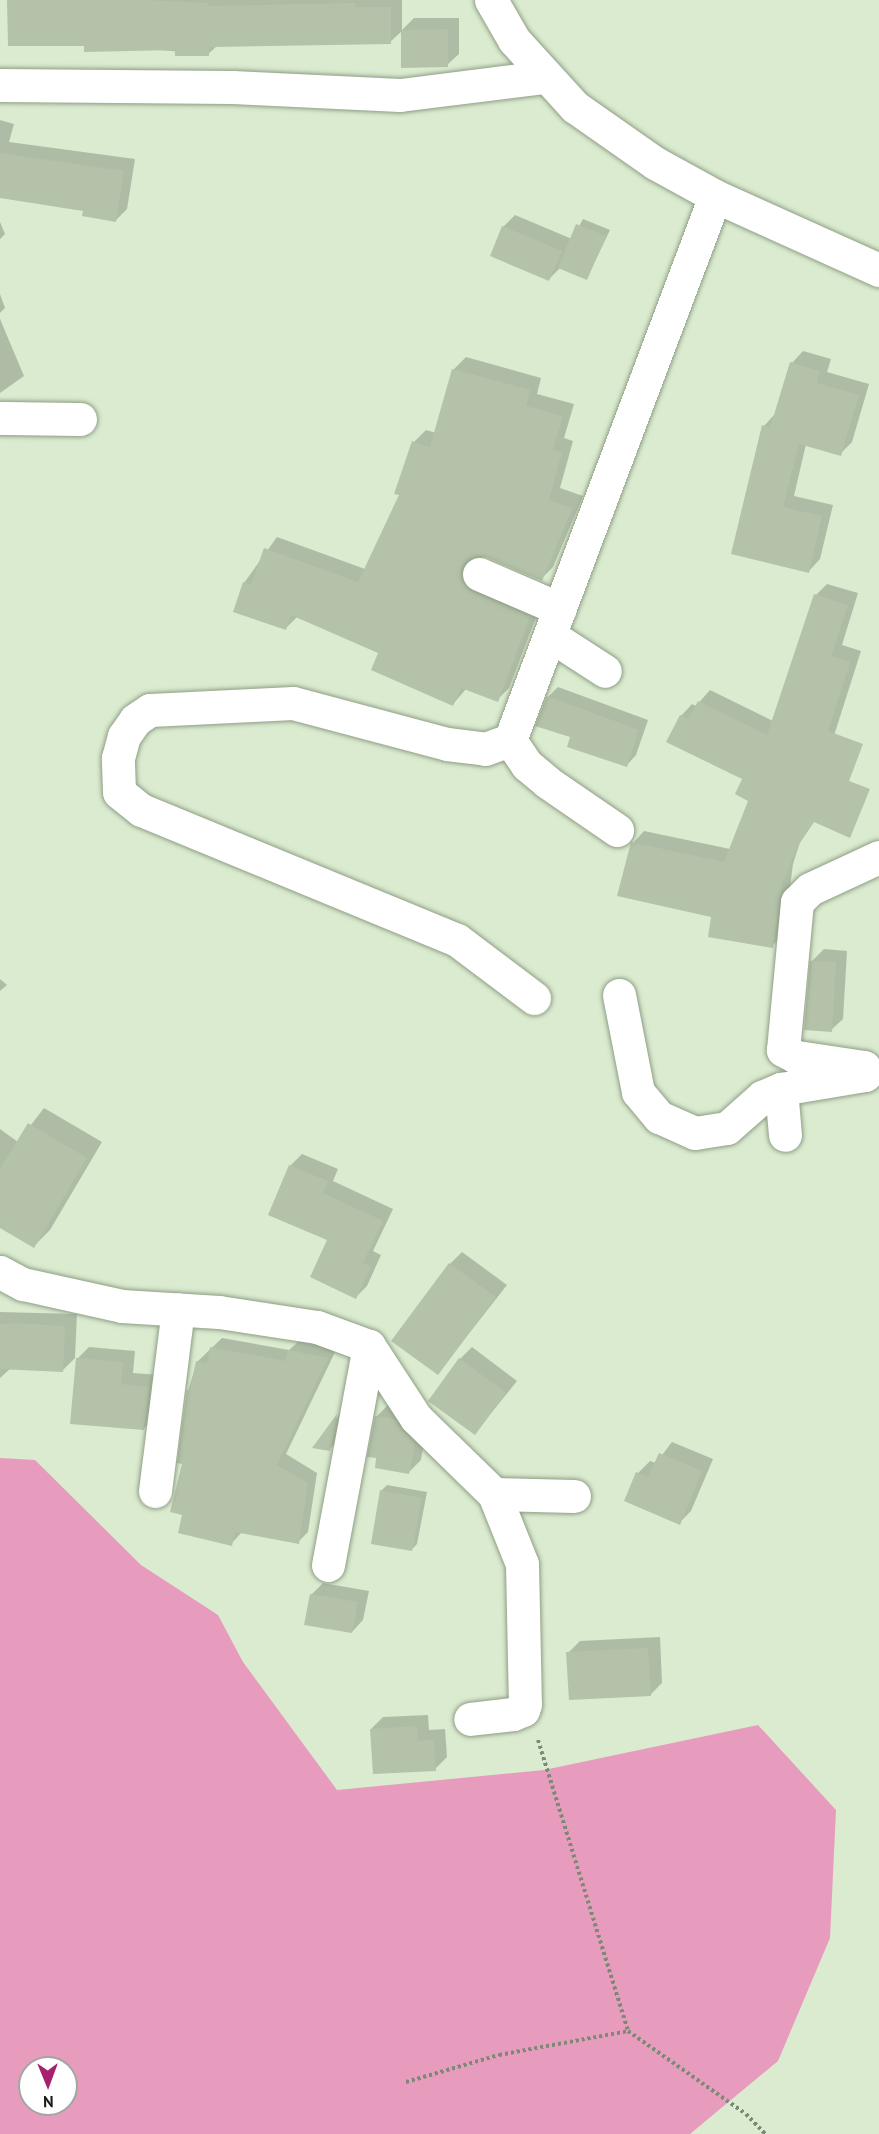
<!DOCTYPE html>
<style>
body{margin:0}
#map{position:relative;width:879px;height:2134px;overflow:hidden;background:#daebcf;font-family:"PT Sans",sans-serif}
div>[style]{position:absolute}
.forest>*{inset:0;background:#e79cbe}
.shadow>*{inset:0;background:#0003}
.building>*{inset:0;background:#b3c2a8}
.path>*{height:4px;margin-top:-2px;transform-origin:0;background:repeating-linear-gradient(90deg,#7d8975 0 3px,transparent 0 6px)}
.roads{filter:drop-shadow(0 0 2px #8f9e85) drop-shadow(0 0 2px #8f9e85)}
.minor>*{height:33px;margin:-16.5px;padding:0 16.5px;transform-origin:16.5px;border-radius:16.5px;background:#fff}
span{translate:-50% -50%;white-space:nowrap;text-align:center;line-height:1.15;-webkit-text-stroke:6px #fff;paint-order:stroke}
.north{position:absolute;left:18px;top:2056px;width:60px;height:60px;box-sizing:border-box;background:#fff;border:2px solid #a2a5a1;border-radius:50%;rotate:179deg;font-size:16px;font-weight:700;line-height:24px;text-align:center;color:#171d13}
.north::after{content:'';display:block;margin:auto;width:21px;height:27px;background:#a6226f;clip-path:polygon(50% 0,100% 100%,50% 72%,0 100%)}
</style>
<div id="map">
<div class="forest">
<i style="clip-path:polygon(evenodd,0 1458px,35px 1460px,141px 1565px,218px 1615px,243px 1662px,337px 1790px,544px 1770px,758px 1725px,836px 1810px,830px 1938px,778px 2061px,690px 2134px,0 2134px,0 1458px,30px 2068px,66px 2068px,66px 2104px,30px 2104px,30px 2068px)"></i>
</div>
<div class="shadow">
<i style="clip-path:polygon(9px 0,402px 0,402px 30px,414px 18px,459px 18px,459px 54px,447px 65px,402px 31px,390px 42px,217px 46px,208px 54px,86px 44px)"></i>
<i style="clip-path:polygon(0 120px,14px 124px,9px 142px,135px 159px,127px 209px,116px 220px,85px 209px,0 196px)"></i>
<i style="clip-path:polygon(515px 215px,572px 239px,583px 219px,610px 230px,587px 278px,561px 267px,549px 279px,503px 227px)"></i>
<i style="clip-path:polygon(0 222px,5px 234px,0 239px)"></i>
<i style="clip-path:polygon(0 294px,5px 308px,0 313px)"></i>
<i style="clip-path:polygon(0 319px,24px 376px,0 393px)"></i>
<i style="clip-path:polygon(803px 351px,831px 359px,827px 372px,869px 384px,852px 442px,840px 454px,806px 444px,794px 496px,833px 505px,820px 559px,809px 571px,733px 553px,764px 426px,775px 414px,792px 363px)"></i>
<i style="clip-path:polygon(466px 357px,541px 378px,537px 394px,574px 404px,564px 438px,573px 441px,560px 488px,583px 496px,553px 567px,541px 579px,486px 555px,473px 557px,472px 564px,541px 604px,509px 688px,497px 700px,466px 689px,453px 704px,380px 652px,298px 616px,286px 628px,244px 583px,277px 537px,365px 569px,401px 494px,414px 442px,426px 430px,436px 433px,454px 369px)"></i>
<i style="clip-path:polygon(827px 584px,858px 593px,842px 645px,861px 651px,793px 864px,784px 934px,772px 946px,712px 915px,633px 843px,644px 831px,730px 849px,750px 800px,744px 779px,681px 716px,692px 704px,696px 706px,710px 690px,773px 721px,816px 595px)"></i>
<i style="clip-path:polygon(558px 687px,648px 720px,636px 755px,627px 765px,572px 737px,548px 697px)"></i>
<i style="clip-path:polygon(824px 949px,847px 951px,843px 1019px,831px 1030px,812px 961px)"></i>
<i style="clip-path:polygon(0 979px,7px 985px,0 991px)"></i>
<i style="clip-path:polygon(44px 1108px,102px 1142px,50px 1230px,34px 1246px,0 1226px,0 1129px,18px 1142px)"></i>
<i style="clip-path:polygon(302px 1154px,338px 1169px,333px 1181px,393px 1209px,373px 1251px,381px 1255px,367px 1286px,355px 1298px,290px 1166px)"></i>
<i style="clip-path:polygon(462px 1252px,507px 1285px,438px 1373px,450px 1264px)"></i>
<i style="clip-path:polygon(0 1312px,77px 1314px,75px 1358px,63px 1370px,11px 1368px,0 1378px)"></i>
<i style="clip-path:polygon(222px 1338px,289px 1350px,299px 1341px,337px 1348px,286px 1454px,317px 1473px,308px 1532px,298px 1542px,242px 1532px,231px 1544px,184px 1514px,188px 1391px,197px 1362px)"></i>
<i style="clip-path:polygon(89px 1347px,135px 1351px,133px 1373px,160px 1375px,155px 1417px,143px 1429px,77px 1359px)"></i>
<i style="clip-path:polygon(472px 1347px,517px 1381px,475px 1433px,460px 1359px)"></i>
<i style="clip-path:polygon(388px 1405px,426px 1430px,421px 1460px,409px 1472px,376px 1417px)"></i>
<i style="clip-path:polygon(341px 1412px,336px 1443px,330px 1449px,315px 1447px)"></i>
<i style="clip-path:polygon(672px 1442px,713px 1459px,691px 1511px,679px 1523px,626px 1501px,638px 1473px,650px 1461px,656px 1463px)"></i>
<i style="clip-path:polygon(387px 1485px,427px 1492px,417px 1544px,411px 1550px,381px 1491px)"></i>
<i style="clip-path:polygon(323px 1583px,369px 1591px,363px 1620px,352px 1632px,311px 1595px)"></i>
<i style="clip-path:polygon(660px 1637px,662px 1683px,650px 1695px,568px 1653px,580px 1641px)"></i>
<i style="clip-path:polygon(428px 1715px,429px 1730px,445px 1729px,447px 1757px,435px 1769px,371px 1729px,383px 1717px)"></i>
</div>
<div class="building">
<i style="clip-path:polygon(7px 0,146px 0,208px 3px,208px 6px,355px 3px,355px 7px,391px 7px,391px 44px,209px 47px,209px 56px,175px 56px,175px 50px,84px 52px,84px 46px,8px 46px)"></i>
<i style="clip-path:polygon(448px 29px,448px 67px,401px 68px,401px 30px)"></i>
<i style="clip-path:polygon(0 153px,124px 171px,116px 222px,82px 216px,83px 211px,0 198px)"></i>
<i style="clip-path:polygon(576px 224px,606px 236px,587px 280px,558px 268px)"></i>
<i style="clip-path:polygon(502px 226px,562px 251px,549px 281px,490px 256px)"></i>
<i style="clip-path:polygon(790px 362px,820px 371px,817px 383px,859px 395px,841px 456px,799px 444px,783px 507px,822px 516px,809px 573px,731px 554px,762px 425px,770px 428px)"></i>
<i style="clip-path:polygon(452px 369px,530px 390px,526px 406px,563px 416px,553px 450px,562px 452px,549px 500px,572px 508px,542px 581px,486px 557px,468px 559px,462px 566px,461px 577px,471px 591px,530px 616px,498px 702px,461px 688px,453px 706px,371px 670px,378px 653px,291px 615px,286px 630px,233px 612px,243px 582px,251px 585px,264px 548px,358px 582px,399px 495px,394px 494px,412px 441px,430px 447px)"></i>
<i style="clip-path:polygon(814px 594px,848px 605px,831px 656px,850px 662px,828px 731px,863px 744px,849px 781px,870px 789px,850px 838px,814px 822px,798px 846px,782px 884px,773px 948px,708px 937px,711px 917px,617px 896px,631px 842px,724px 862px,748px 801px,735px 794px,742px 779px,666px 742px,680px 715px,688px 719px,698px 701px,767px 735px)"></i>
<i style="clip-path:polygon(547px 696px,639px 730px,627px 767px,567px 747px,570px 737px,535px 726px)"></i>
<i style="clip-path:polygon(810px 961px,836px 962px,832px 1032px,804px 1030px)"></i>
<i style="clip-path:polygon(28px 1123px,87px 1158px,34px 1248px,0 1228px,0 1169px)"></i>
<i style="clip-path:polygon(289px 1165px,328px 1181px,323px 1193px,383px 1221px,363px 1263px,371px 1266px,356px 1299px,310px 1277px,327px 1240px,268px 1215px)"></i>
<i style="clip-path:polygon(449px 1263px,496px 1297px,438px 1375px,391px 1341px)"></i>
<i style="clip-path:polygon(13px 1323px,65px 1326px,63px 1372px,0 1369px,0 1325px)"></i>
<i style="clip-path:polygon(210px 1347px,285px 1361px,288px 1350px,328px 1358px,277px 1465px,308px 1483px,299px 1544px,235px 1532px,232px 1546px,178px 1533px,182px 1515px,170px 1512px,182px 1464px,177px 1463px,187px 1390px,190px 1390px,196px 1361px,207px 1364px)"></i>
<i style="clip-path:polygon(76px 1358px,123px 1362px,121px 1384px,149px 1387px,144px 1430px,70px 1424px)"></i>
<i style="clip-path:polygon(459px 1358px,506px 1393px,475px 1435px,428px 1401px)"></i>
<i style="clip-path:polygon(337px 1414px,330px 1451px,312px 1448px)"></i>
<i style="clip-path:polygon(375px 1416px,394px 1419px,415px 1443px,409px 1474px,375px 1468px,376px 1458px,367px 1457px)"></i>
<i style="clip-path:polygon(659px 1453px,702px 1471px,680px 1525px,624px 1501px,636px 1472px,648px 1477px)"></i>
<i style="clip-path:polygon(380px 1490px,422px 1498px,412px 1551px,371px 1544px)"></i>
<i style="clip-path:polygon(310px 1594px,358px 1602px,352px 1633px,304px 1625px)"></i>
<i style="clip-path:polygon(648px 1648px,651px 1696px,569px 1700px,566px 1652px)"></i>
<i style="clip-path:polygon(417px 1726px,418px 1741px,434px 1740px,436px 1771px,373px 1774px,370px 1729px)"></i>
</div>
<div class="path">
<i style="left:538px;top:1740px;width:305px;rotate:72.8deg"></i>
<i style="left:628px;top:2031px;width:144px;rotate:35.1deg"></i>
<i style="left:746px;top:2114px;width:28px;rotate:46deg"></i>
<i style="left:406px;top:2082px;width:97px;rotate:-16.2deg"></i>
<i style="left:499px;top:2055px;width:131px;rotate:-10.5deg"></i>
</div>
<div class="roads">
<div class="minor">
<i style="left:491px;top:0;width:46px;rotate:60.1deg"></i>
<i style="left:514px;top:40px;width:91px;rotate:47.7deg"></i>
<i style="left:575px;top:107px;width:98px;rotate:35deg"></i>
<i style="left:655px;top:163px;width:68px;rotate:28.8deg"></i>
<i style="left:715px;top:196px;width:180px;rotate:24.3deg"></i>
<i style="left:0;top:85px;width:232px;rotate:0.5deg"></i>
<i style="left:232px;top:87px;width:168px;rotate:2.7deg"></i>
<i style="left:400px;top:95px;width:146px;rotate:-7.1deg"></i>
<i style="left:0;top:418px;width:80px;rotate:0.7deg"></i>
<i style="left:479px;top:574px;width:88px;rotate:23.4deg"></i>
<i style="left:551px;top:636px;width:64px;rotate:32.9deg"></i>
<i style="left:510px;top:740px;width:30px;rotate:56deg"></i>
<i style="left:527px;top:765px;width:26px;rotate:40deg"></i>
<i style="left:547px;top:782px;width:85px;rotate:34.4deg"></i>
<i style="left:619px;top:995px;width:99px;rotate:78.9deg"></i>
<i style="left:638px;top:1092px;width:33px;rotate:50deg"></i>
<i style="left:659px;top:1117px;width:39px;rotate:24deg"></i>
<i style="left:695px;top:1133px;width:32px;rotate:-9deg"></i>
<i style="left:727px;top:1128px;width:47px;rotate:-41.5deg"></i>
<i style="left:762px;top:1097px;width:21px;rotate:-23deg"></i>
<i style="left:781px;top:1089px;width:85px;rotate:-9.5deg"></i>
<i style="left:865px;top:1075px;width:8px;rotate:-97deg"></i>
<i style="left:864px;top:1067px;width:69px;rotate:-171.6deg"></i>
<i style="left:796px;top:1057px;width:15px;rotate:-152deg"></i>
<i style="left:783px;top:1050px;width:149px;rotate:-84.6deg"></i>
<i style="left:797px;top:902px;width:18px;rotate:-45deg"></i>
<i style="left:810px;top:889px;width:76px;rotate:-24.9deg"></i>
<i style="left:534px;top:998px;width:96px;rotate:-143deg"></i>
<i style="left:457px;top:940px;width:342px;rotate:-157.6deg"></i>
<i style="left:141px;top:810px;width:28px;rotate:-141deg"></i>
<i style="left:119px;top:792px;width:34px;rotate:-92deg"></i>
<i style="left:118px;top:758px;width:23px;rotate:-75deg"></i>
<i style="left:124px;top:736px;width:19px;rotate:-55deg"></i>
<i style="left:135px;top:720px;width:18px;rotate:-34deg"></i>
<i style="left:150px;top:710px;width:143px;rotate:-2.8deg"></i>
<i style="left:293px;top:703px;width:159px;rotate:14.9deg"></i>
<i style="left:447px;top:744px;width:38px;rotate:7deg"></i>
<i style="left:485px;top:749px;width:27px;rotate:-20deg"></i>
<i style="left:510px;top:740px;width:581px;rotate:-69.35deg"></i>
<i style="left:781px;top:1089px;width:46px;rotate:85deg"></i>
<i style="left:0;top:1272px;width:26px;rotate:28deg"></i>
<i style="left:23px;top:1284px;width:101px;rotate:12.5deg"></i>
<i style="left:122px;top:1306px;width:97px;rotate:3.5deg"></i>
<i style="left:219px;top:1312px;width:99px;rotate:8.7deg"></i>
<i style="left:317px;top:1327px;width:55px;rotate:20.1deg"></i>
<i style="left:369px;top:1346px;width:86px;rotate:56.9deg"></i>
<i style="left:416px;top:1418px;width:109px;rotate:44.3deg"></i>
<i style="left:494px;top:1494px;width:75px;rotate:68.2deg"></i>
<i style="left:522px;top:1564px;width:140px;rotate:88.8deg"></i>
<i style="left:525px;top:1704px;width:6px;rotate:108deg"></i>
<i style="left:523px;top:1710px;width:11px;rotate:158deg"></i>
<i style="left:513px;top:1714px;width:43px;rotate:173.4deg"></i>
<i style="left:155px;top:1491px;width:183px;rotate:-82.8deg"></i>
<i style="left:494px;top:1494px;width:80px;rotate:1.4deg"></i>
<i style="left:328px;top:1565px;width:223px;rotate:-79.4deg"></i>
</div>
</div>
<div class="north">N</div>
</div>
